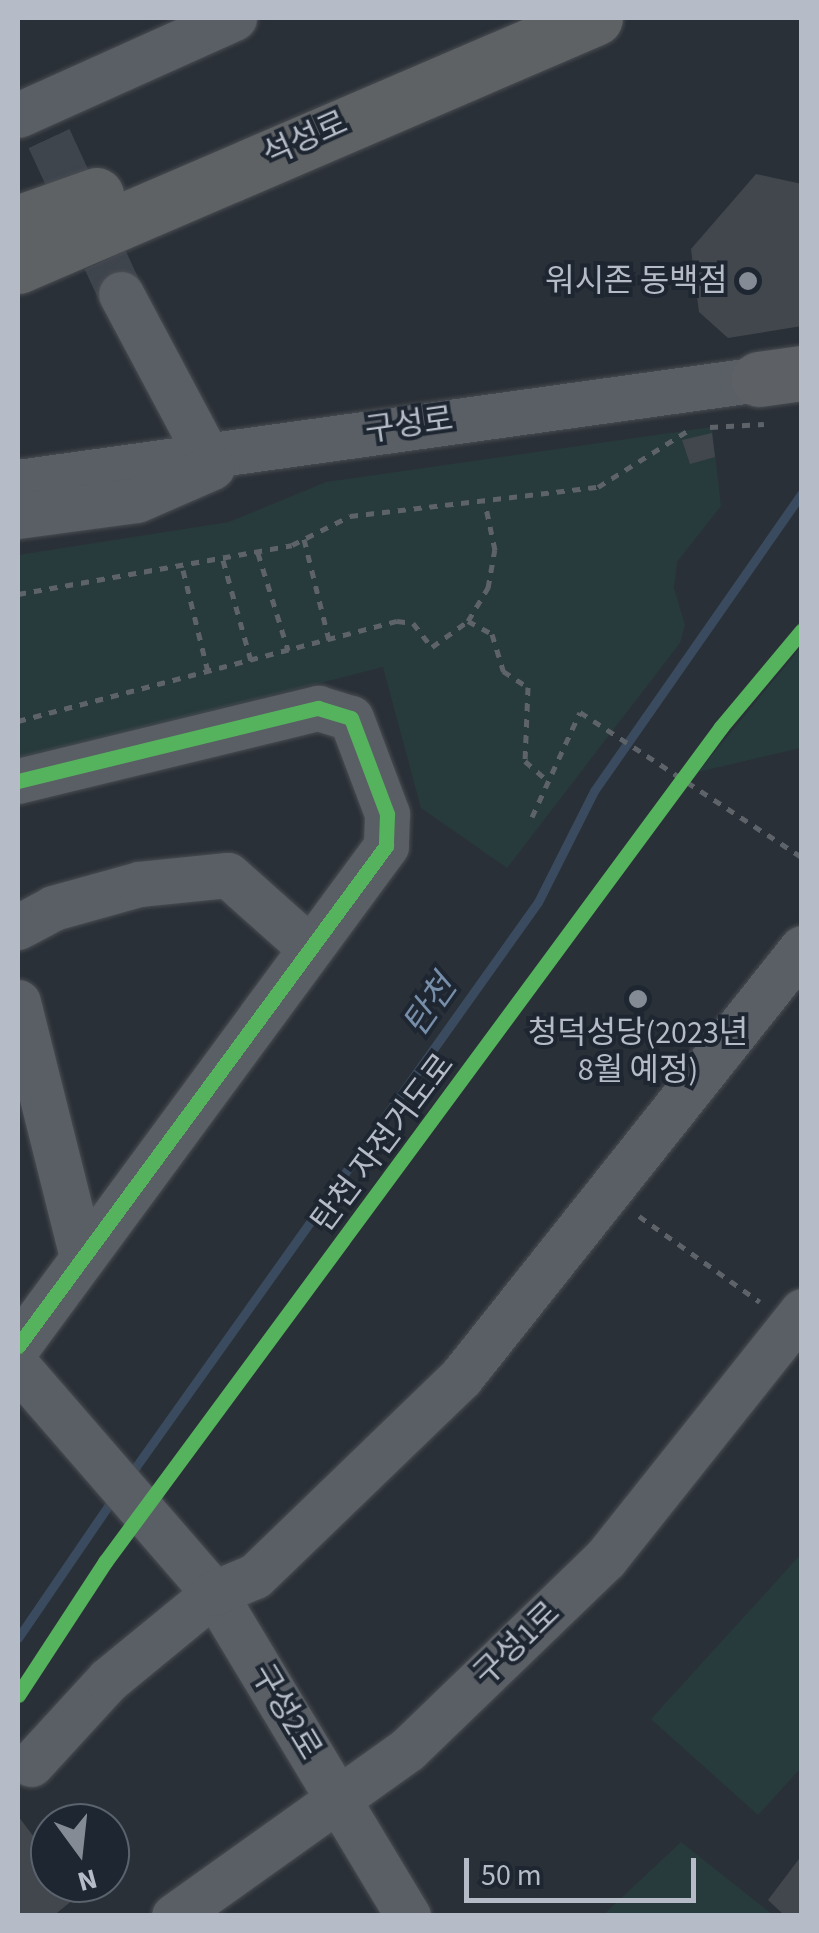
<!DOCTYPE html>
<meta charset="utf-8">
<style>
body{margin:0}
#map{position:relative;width:819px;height:1933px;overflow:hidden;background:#2a3037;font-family:"Source Sans 3","Noto Sans KR",sans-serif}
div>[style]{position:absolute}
.green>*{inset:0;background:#273a3c}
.stream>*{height:9px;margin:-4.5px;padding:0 4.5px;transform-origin:4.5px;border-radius:4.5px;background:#3a4b60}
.building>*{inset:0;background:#42474d}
.minor-tunnel>*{height:45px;margin-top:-22.5px;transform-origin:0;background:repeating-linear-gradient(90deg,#3f454d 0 45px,transparent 0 67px)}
.path>*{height:5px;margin-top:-2.5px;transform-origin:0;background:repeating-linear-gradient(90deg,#5d6368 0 8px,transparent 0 16px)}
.roads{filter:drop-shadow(0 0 2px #484c52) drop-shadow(0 0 2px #484c52)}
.minor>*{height:45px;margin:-22.5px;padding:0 22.5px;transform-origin:22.5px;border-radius:22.5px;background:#5a5e65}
.major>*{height:55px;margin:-27.5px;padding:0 27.5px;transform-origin:27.5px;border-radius:27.5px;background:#5d6166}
.highway>*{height:55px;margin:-27.5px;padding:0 27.5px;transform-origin:27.5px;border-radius:27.5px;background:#5f6265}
.cycleway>*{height:15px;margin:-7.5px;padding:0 7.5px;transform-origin:7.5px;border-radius:7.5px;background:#56b35d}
.dots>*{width:28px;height:28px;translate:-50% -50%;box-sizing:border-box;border:5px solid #1e2631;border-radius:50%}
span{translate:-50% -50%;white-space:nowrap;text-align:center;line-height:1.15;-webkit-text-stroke:8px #1e2631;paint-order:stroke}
.street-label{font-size:32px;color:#b5bcc7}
.poi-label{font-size:32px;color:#b5bcc7}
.right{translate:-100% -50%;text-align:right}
.water-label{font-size:35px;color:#778ea9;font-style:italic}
.frame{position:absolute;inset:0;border:20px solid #b5bcc7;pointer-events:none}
.north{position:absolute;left:30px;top:1803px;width:100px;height:100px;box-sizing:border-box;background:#1e2631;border:2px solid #5a626d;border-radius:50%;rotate:165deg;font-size:28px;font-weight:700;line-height:40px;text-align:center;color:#b5bcc7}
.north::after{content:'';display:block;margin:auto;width:35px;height:45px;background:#848b95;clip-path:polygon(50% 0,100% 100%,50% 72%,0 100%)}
.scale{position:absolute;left:464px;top:1858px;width:232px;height:45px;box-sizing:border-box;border:5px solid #b5bcc7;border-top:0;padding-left:12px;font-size:30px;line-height:35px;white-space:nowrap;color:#b5bcc7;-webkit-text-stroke:8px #1e2631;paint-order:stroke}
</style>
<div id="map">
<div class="green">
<i style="clip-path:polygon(712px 427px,721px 506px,677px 562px,674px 588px,685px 625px,680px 643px,507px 868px,421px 808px,383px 667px,18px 760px,18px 555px,229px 522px,326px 482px)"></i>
<i style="clip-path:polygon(801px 647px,801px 748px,698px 772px)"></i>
<i style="clip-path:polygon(801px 1554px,801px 1768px,758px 1815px,651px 1719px)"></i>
<i style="clip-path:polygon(681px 1842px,773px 1915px,603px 1915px)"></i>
</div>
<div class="stream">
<i style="left:130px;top:1475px;width:703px;rotate:-54.55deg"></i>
<i style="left:538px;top:902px;width:124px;rotate:-63.2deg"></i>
<i style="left:594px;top:791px;width:363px;rotate:-55.1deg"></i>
<i style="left:18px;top:1638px;width:172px;rotate:-55.7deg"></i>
</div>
<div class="building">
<i style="clip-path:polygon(756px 174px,802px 184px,802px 326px,728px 338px,699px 312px,691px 249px)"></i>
<i style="clip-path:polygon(712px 433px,715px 457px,690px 464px,682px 440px)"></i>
<i style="clip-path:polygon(18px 1816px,50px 1858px,50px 1883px,69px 1883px,78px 1896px,53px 1916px,18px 1916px)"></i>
<i style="clip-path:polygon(802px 1855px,802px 1916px,785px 1916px,768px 1900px)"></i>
</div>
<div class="minor-tunnel">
<i style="left:49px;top:138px;width:172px;rotate:65.2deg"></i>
</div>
<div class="path">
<i style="left:710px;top:427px;width:54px;rotate:-3.2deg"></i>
<i style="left:304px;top:539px;width:104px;rotate:76.1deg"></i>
<i style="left:258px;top:553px;width:102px;rotate:72.8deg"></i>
<i style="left:223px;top:560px;width:105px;rotate:74.5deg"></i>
<i style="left:183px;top:570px;width:105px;rotate:76.2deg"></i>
<i style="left:18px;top:594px;width:278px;rotate:-10.1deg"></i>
<i style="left:292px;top:545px;width:65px;rotate:-26.6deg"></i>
<i style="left:350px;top:516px;width:250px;rotate:-6.7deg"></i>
<i style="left:598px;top:487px;width:107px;rotate:-32.1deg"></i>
<i style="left:468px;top:621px;width:27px;rotate:28deg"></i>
<i style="left:492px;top:634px;width:39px;rotate:73deg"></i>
<i style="left:503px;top:671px;width:30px;rotate:33deg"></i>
<i style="left:528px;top:687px;width:74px;rotate:92.3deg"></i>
<i style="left:525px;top:761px;width:29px;rotate:41deg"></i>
<i style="left:18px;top:721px;width:392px;rotate:-14.8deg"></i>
<i style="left:397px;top:621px;width:16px;rotate:7deg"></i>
<i style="left:413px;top:623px;width:31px;rotate:52deg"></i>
<i style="left:432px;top:647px;width:44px;rotate:-35.8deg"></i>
<i style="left:468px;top:621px;width:39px;rotate:-59deg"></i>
<i style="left:488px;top:588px;width:39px;rotate:-80deg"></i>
<i style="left:495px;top:550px;width:48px;rotate:-102deg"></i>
<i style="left:532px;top:817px;width:115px;rotate:-65.4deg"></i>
<i style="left:580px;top:712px;width:265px;rotate:33.2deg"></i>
<i style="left:639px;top:1216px;width:148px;rotate:35.4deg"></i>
</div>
<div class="roads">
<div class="minor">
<i style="left:18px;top:115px;width:237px;rotate:-24.2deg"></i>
<i style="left:121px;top:294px;width:179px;rotate:62deg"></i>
<i style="left:18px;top:482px;width:748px;rotate:-7.91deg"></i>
<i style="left:18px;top:516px;width:120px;rotate:-7.7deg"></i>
<i style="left:137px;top:500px;width:82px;rotate:-23.7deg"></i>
<i style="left:18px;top:781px;width:309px;rotate:-13.7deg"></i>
<i style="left:318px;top:708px;width:34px;rotate:17deg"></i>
<i style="left:351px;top:718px;width:103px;rotate:69.4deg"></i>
<i style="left:387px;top:814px;width:32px;rotate:92deg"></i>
<i style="left:386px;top:846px;width:621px;rotate:126.35deg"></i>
<i style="left:18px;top:927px;width:40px;rotate:-28deg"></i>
<i style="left:53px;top:908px;width:89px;rotate:-15.6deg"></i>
<i style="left:139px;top:884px;width:89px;rotate:-5.8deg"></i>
<i style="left:228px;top:875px;width:110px;rotate:41.7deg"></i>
<i style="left:18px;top:1002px;width:259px;rotate:75.9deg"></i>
<i style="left:18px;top:1367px;width:299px;rotate:49.1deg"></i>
<i style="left:214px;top:1593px;width:377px;rotate:59deg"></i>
<i style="left:31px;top:1764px;width:114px;rotate:-47.5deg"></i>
<i style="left:108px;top:1680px;width:137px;rotate:-39.4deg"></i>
<i style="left:214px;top:1593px;width:44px;rotate:-22.5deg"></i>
<i style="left:255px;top:1576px;width:286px;rotate:-44deg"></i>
<i style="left:461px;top:1377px;width:548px;rotate:-51.52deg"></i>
<i style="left:174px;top:1916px;width:287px;rotate:-35.5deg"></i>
<i style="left:408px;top:1749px;width:274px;rotate:-44deg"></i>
<i style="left:605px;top:1559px;width:317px;rotate:-51.5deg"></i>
</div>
<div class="major">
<i style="left:759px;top:379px;width:43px;rotate:-7.9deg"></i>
</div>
<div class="highway">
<i style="left:18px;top:223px;width:83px;rotate:-19.7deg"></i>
<i style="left:18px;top:266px;width:628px;rotate:-23.26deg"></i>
</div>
</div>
<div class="cycleway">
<i style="left:18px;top:781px;width:309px;rotate:-13.7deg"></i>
<i style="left:318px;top:708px;width:34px;rotate:17deg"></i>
<i style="left:351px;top:718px;width:103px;rotate:69.4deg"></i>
<i style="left:387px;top:814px;width:32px;rotate:92deg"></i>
<i style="left:386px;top:846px;width:621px;rotate:126.35deg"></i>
<i style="left:18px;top:1695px;width:159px;rotate:-56.8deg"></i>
<i style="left:105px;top:1562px;width:1038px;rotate:-53.58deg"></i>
<i style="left:721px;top:727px;width:126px;rotate:-50.1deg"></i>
</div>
<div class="dots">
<i style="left:748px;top:281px;background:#848b95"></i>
<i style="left:638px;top:999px;background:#848b95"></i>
</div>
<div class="street-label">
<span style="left:305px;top:139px;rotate:-24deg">석성로</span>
<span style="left:409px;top:425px;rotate:-8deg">구성로</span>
<span style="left:383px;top:1143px;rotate:-53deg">탄천 자전거도로</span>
<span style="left:517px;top:1644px;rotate:-44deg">구성1로</span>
<span style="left:286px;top:1712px;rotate:59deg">구성2로</span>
</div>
<div class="poi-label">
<span class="right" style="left:728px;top:281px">워시존 동백점</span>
<span style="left:638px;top:1052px">청덕성당(2023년<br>8월 예정)</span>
</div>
<div class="water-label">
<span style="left:430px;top:1006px;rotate:-55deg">탄천</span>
</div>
<div class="frame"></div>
<div class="north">N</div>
<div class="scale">50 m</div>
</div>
